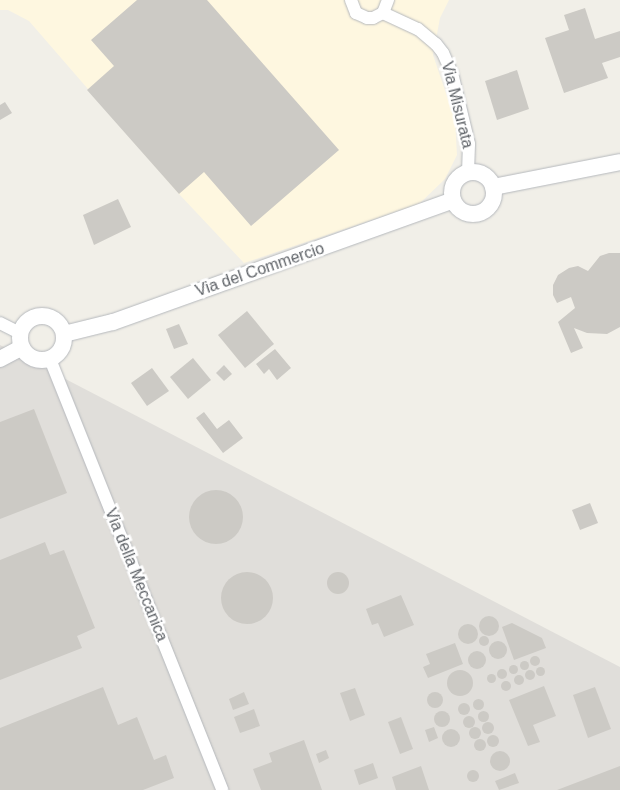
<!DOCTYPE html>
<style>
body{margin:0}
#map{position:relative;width:620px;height:790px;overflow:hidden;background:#f1efe8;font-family:Arial,sans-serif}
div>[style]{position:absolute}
.commercial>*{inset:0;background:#fef7e0}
.industrial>*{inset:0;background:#e0deda}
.building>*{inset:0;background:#cccac5}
.round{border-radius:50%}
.roads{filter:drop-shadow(0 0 1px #b5b8bc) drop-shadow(0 0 1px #b5b8bc)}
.minor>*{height:12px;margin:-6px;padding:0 6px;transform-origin:6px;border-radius:6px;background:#fff}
.tertiary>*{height:16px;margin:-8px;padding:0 8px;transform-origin:8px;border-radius:8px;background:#fff}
.tertiary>.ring{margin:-8px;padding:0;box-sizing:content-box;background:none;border:16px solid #fff;border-radius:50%}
span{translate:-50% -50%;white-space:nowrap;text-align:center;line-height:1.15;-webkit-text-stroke:5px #fff;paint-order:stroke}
.street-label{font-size:16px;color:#5f6368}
</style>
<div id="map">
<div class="commercial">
<i style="clip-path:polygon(0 0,449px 0,440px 18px,433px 55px,455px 120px,457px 155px,445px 179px,419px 204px,244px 263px,179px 194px,29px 21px,8px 10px,0 10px)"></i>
</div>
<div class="industrial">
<i style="clip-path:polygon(0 345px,620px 667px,620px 790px,0 790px)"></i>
</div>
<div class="building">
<i style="clip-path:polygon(137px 0,207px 0,339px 150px,251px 226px,204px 172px,179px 194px,87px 90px,114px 66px,91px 40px)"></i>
<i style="clip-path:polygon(585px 8px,595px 39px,620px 31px,620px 57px,602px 63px,608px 78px,564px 93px,545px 38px,569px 30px,564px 15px)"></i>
<i style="clip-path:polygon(517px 70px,529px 109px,497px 120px,485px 81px)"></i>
<i style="clip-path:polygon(5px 102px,12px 113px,0 120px,0 105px)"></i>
<i style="clip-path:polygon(118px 199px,131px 227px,94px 245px,83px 215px)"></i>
<i style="clip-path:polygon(609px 253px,620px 253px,620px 327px,607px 334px,587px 333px,574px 328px,583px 348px,571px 353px,558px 322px,575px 308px,571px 297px,557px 303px,553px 295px,553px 285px,558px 275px,569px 268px,578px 266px,588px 271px,600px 256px)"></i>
<i style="clip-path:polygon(247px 311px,274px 344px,245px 368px,218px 335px)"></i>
<i style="clip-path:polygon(179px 324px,188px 344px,174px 349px,166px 329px)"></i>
<i style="clip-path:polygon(275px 349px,291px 368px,277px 380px,269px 369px,264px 374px,256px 364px)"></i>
<i style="clip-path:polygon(193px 358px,211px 380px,188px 399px,170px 377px)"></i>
<i style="clip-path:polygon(224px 365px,232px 374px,224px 381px,216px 373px)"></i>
<i style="clip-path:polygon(152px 368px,169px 391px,147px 406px,131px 383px)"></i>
<i style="clip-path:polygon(34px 409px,67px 493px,0 519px,0 422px)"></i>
<i style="clip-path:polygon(204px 412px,217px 429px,229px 420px,243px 438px,223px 453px,196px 418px)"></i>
<i class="round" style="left:189px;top:490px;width:54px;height:54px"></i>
<i style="clip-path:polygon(590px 503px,598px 523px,580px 530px,572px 510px)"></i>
<i style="clip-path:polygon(45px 542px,50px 555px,64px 550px,95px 628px,77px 636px,82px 648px,0 680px,0 560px)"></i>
<i class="round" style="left:327px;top:572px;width:22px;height:22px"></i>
<i class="round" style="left:221px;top:572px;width:52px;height:52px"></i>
<i style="clip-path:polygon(401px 595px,414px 625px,384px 637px,378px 623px,372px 625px,366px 609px)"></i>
<i class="round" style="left:479px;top:616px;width:20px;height:20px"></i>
<i style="clip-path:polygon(512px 623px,542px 638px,546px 648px,514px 660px,502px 627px)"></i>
<i class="round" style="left:458px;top:624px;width:20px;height:20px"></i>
<i class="round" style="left:479px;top:636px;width:10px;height:10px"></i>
<i class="round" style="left:489px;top:641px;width:18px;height:18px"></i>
<i style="clip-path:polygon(455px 643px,463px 664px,428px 678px,423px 667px,430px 664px,426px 654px)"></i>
<i class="round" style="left:468px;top:651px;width:18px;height:18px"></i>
<i class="round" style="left:530px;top:656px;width:10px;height:10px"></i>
<i class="round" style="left:519.5px;top:660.5px;width:9px;height:9px"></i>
<i class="round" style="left:508.5px;top:664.5px;width:9px;height:9px"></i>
<i class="round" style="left:535.5px;top:666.5px;width:9px;height:9px"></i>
<i class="round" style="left:497px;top:669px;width:10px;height:10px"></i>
<i class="round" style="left:525px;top:670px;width:10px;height:10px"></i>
<i class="round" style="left:447px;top:670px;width:26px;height:26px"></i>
<i class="round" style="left:486.5px;top:673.5px;width:9px;height:9px"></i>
<i class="round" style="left:514px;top:675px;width:10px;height:10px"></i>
<i class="round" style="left:501px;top:681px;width:10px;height:10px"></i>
<i style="clip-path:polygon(544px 686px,556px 716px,533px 725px,540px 742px,528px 746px,509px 700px)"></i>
<i style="clip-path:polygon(103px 687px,118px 725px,137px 717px,154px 760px,166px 755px,174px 778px,143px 790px,0 790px,0 728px)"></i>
<i style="clip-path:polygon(595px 687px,611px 729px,588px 738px,573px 695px)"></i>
<i style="clip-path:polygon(355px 688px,365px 715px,350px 721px,340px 693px)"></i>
<i style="clip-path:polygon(244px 692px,249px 704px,233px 710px,229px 699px)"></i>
<i class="round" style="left:427px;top:692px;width:16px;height:16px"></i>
<i class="round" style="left:472.5px;top:698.5px;width:11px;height:11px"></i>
<i class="round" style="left:458px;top:703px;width:12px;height:12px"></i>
<i style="clip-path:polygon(254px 709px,260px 726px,240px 733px,234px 717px)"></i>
<i class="round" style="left:477.5px;top:710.5px;width:11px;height:11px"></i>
<i class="round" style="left:434px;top:711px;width:16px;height:16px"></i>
<i class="round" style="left:463px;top:716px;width:12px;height:12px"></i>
<i style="clip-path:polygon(401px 717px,413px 749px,400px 754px,388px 722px)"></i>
<i class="round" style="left:482px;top:722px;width:12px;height:12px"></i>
<i style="clip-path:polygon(434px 727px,438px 738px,429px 742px,425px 730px)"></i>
<i class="round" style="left:469px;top:727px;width:12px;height:12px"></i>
<i class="round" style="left:442px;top:729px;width:18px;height:18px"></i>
<i class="round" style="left:487px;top:735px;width:12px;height:12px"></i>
<i class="round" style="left:474px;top:739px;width:12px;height:12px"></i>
<i style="clip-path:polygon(304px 740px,322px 790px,261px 790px,253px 769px,272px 762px,269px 753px)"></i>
<i style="clip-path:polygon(326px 750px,329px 758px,319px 763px,316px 754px)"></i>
<i class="round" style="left:490px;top:751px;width:20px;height:20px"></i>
<i style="clip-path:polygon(373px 763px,378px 778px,359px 785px,354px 770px)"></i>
<i style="clip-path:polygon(421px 766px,429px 790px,396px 790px,392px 777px)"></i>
<i style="clip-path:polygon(620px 766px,620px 790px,557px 790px)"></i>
<i class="round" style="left:467px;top:770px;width:12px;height:12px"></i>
<i style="clip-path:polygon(515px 773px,519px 783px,499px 790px,495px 781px)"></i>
</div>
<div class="roads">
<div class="minor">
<i style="left:351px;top:0;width:14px;rotate:69deg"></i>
<i style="left:356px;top:13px;width:12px;rotate:24deg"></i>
<i style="left:367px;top:18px;width:6px"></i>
<i style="left:373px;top:18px;width:11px;rotate:-27deg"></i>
<i style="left:383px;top:13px;width:14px;rotate:-69deg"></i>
<i style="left:383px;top:13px;width:38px;rotate:25deg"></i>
<i style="left:418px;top:29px;width:23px;rotate:40deg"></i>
<i style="left:436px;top:44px;width:11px;rotate:52deg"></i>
<i style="left:443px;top:53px;width:22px;rotate:66deg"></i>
<i style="left:452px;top:73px;width:73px;rotate:76.5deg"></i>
<i style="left:469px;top:144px;width:28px;rotate:92deg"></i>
<i style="left:0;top:323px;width:22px;rotate:27deg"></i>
<i style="left:50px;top:359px;width:464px;rotate:68.2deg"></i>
</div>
<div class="tertiary">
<i class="ring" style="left:452px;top:172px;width:26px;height:26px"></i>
<i style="left:493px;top:187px;width:129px;rotate:-11.1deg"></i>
<i class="ring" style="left:20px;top:316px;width:28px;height:28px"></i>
<i style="left:64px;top:334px;width:50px;rotate:-13.8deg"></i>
<i style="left:113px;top:322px;width:361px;rotate:-19.7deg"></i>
<i style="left:0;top:359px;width:24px;rotate:-28deg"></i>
</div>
</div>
<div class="street-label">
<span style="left:457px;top:105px;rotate:76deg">Via Misurata</span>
<span style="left:260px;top:270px;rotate:-19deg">Via del Commercio</span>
<span style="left:136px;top:575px;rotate:68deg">Via della Meccanica</span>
</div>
</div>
